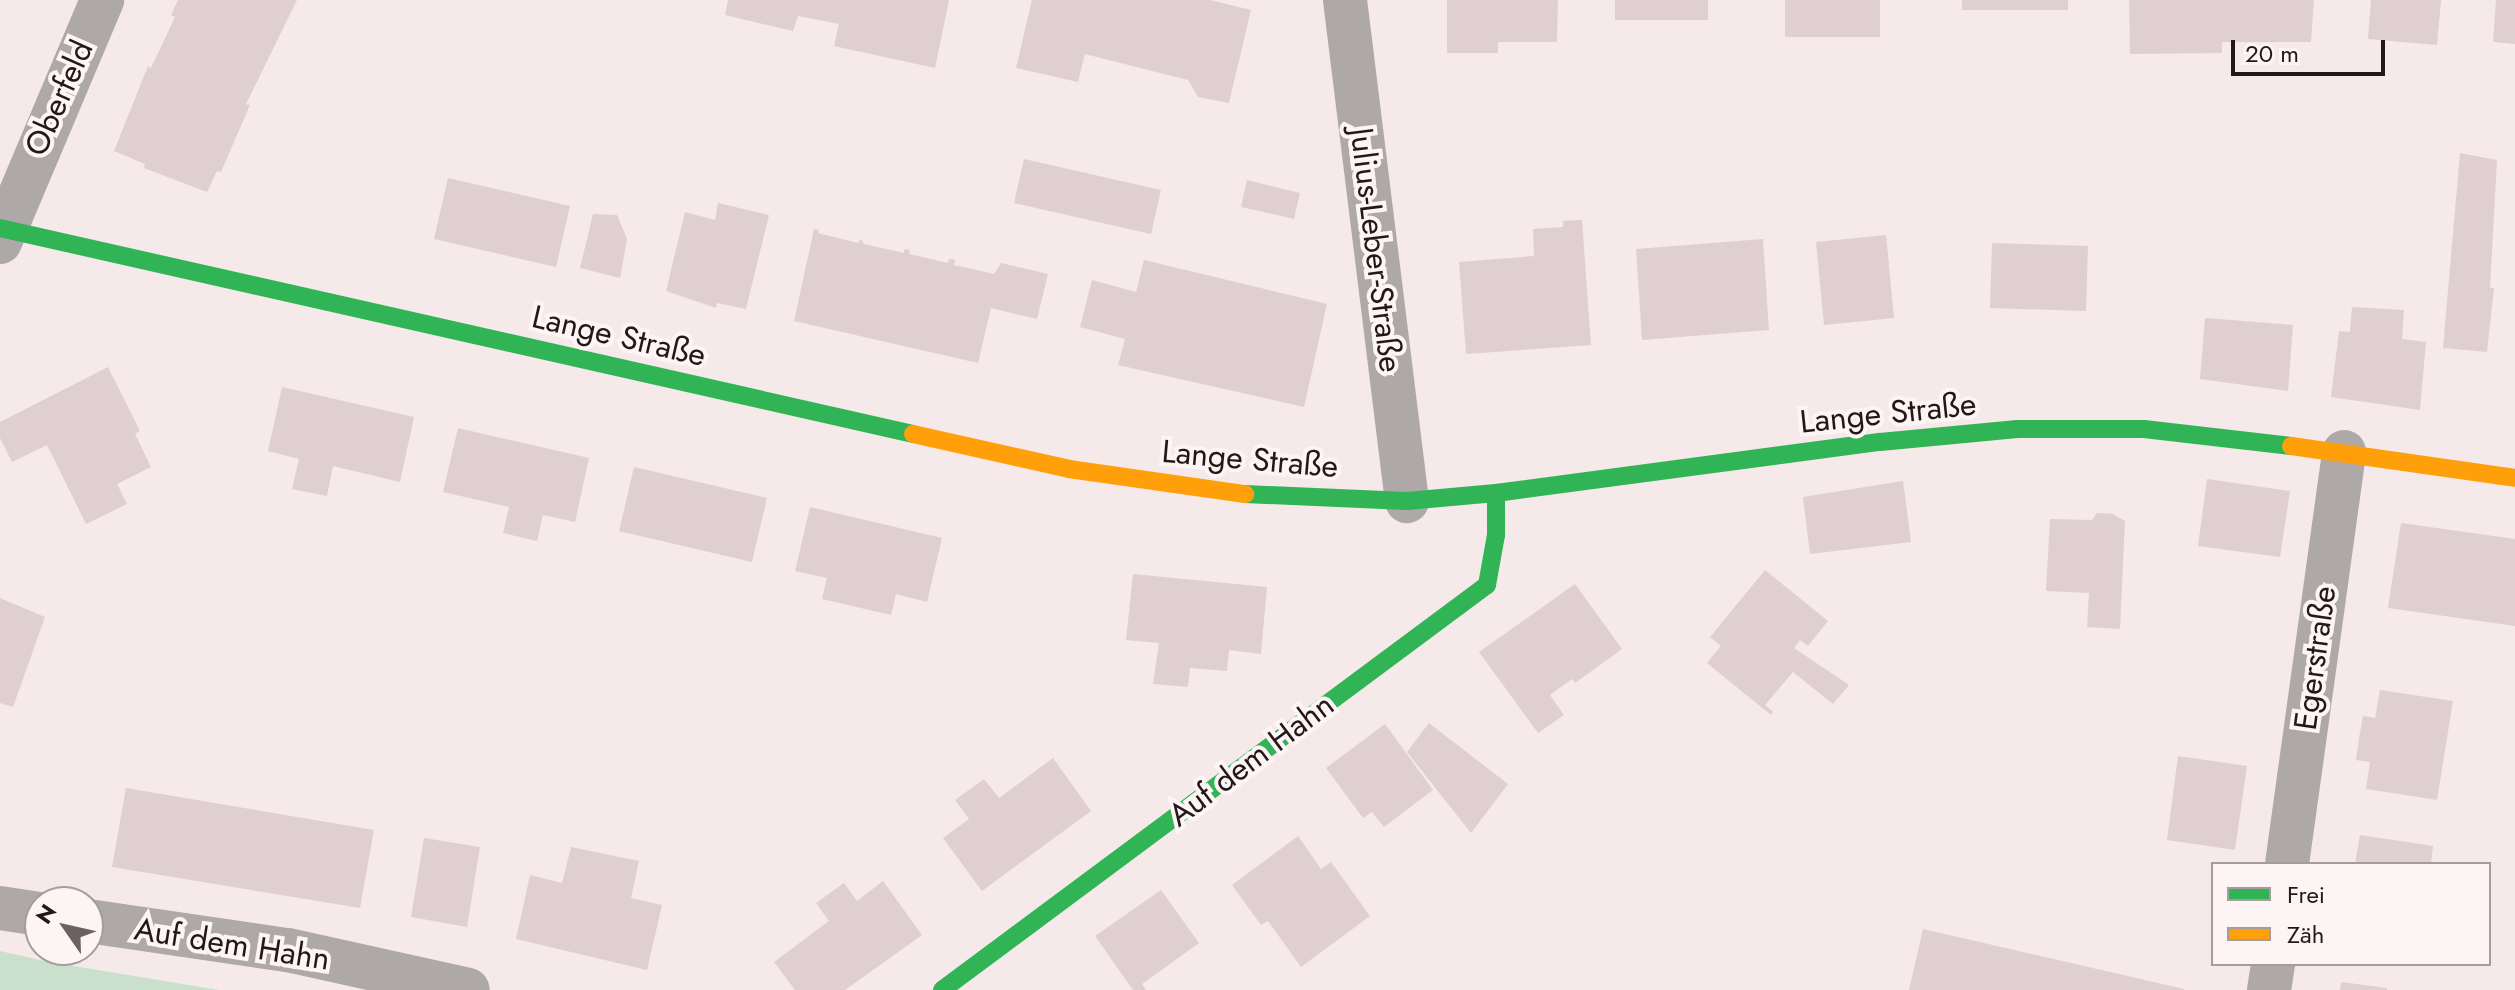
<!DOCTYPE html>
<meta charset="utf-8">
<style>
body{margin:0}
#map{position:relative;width:2515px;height:990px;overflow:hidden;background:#f5e9e9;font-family:Jost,sans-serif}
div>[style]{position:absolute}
.green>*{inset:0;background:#c9e1cc}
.building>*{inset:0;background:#e0cfd0}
.street>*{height:44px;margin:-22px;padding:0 22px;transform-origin:22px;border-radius:22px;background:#afa8a9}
.fast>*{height:18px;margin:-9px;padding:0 9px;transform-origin:9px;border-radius:9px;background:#30b455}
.slow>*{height:18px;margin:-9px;padding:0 9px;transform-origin:9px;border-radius:9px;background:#ff9f0a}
span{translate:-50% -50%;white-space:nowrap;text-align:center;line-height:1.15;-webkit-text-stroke:8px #fdf5f5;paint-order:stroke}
.street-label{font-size:32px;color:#241718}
.legend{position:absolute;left:2211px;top:862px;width:280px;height:104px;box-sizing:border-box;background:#fdf5f5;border:2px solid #a69c9d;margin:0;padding:10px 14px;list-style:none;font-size:24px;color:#241718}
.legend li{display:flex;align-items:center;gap:16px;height:40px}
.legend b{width:40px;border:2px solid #a69c9d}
.north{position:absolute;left:24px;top:886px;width:80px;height:80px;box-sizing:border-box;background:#fdf5f5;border:2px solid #a69c9d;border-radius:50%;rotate:304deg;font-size:22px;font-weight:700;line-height:32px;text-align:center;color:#241718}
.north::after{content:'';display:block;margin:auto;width:28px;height:36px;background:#6d6061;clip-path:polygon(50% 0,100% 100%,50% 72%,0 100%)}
.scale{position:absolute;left:2231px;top:40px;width:154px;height:36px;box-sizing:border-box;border:4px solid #241718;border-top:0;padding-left:10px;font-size:24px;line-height:28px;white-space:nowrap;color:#241718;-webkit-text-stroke:6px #fdf5f5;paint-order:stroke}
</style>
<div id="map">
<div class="green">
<i style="clip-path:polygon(0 951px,49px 962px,219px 990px,0 990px)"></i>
</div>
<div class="building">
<i style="clip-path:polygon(178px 0,297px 0,246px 104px,250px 105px,221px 172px,217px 171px,207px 192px,144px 168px,145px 164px,114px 151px,148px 66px,151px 68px,175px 17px,171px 15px)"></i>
<i style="clip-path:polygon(728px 0,949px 0,935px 68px,834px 46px,839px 24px,798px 16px,793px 31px,725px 15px)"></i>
<i style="clip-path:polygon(1032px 0,1210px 0,1251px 10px,1229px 103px,1198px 97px,1188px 80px,1085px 54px,1078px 82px,1016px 68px)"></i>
<i style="clip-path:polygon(1447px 0,1558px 0,1557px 42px,1498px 42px,1498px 53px,1447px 53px)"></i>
<i style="clip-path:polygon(1615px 0,1708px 0,1708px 20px,1615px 20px)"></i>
<i style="clip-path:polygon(1785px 0,1880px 0,1880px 37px,1785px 37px)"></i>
<i style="clip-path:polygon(1962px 0,2068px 0,2068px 10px,1962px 10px)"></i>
<i style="clip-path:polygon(2129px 0,2314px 0,2311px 42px,2222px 42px,2222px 53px,2130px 54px)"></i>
<i style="clip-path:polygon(2371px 0,2441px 0,2437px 45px,2368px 39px)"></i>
<i style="clip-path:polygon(2496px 0,2515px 0,2515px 44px,2493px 42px)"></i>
<i style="clip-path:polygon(2460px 153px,2497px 160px,2490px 288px,2494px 288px,2487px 352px,2443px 348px)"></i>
<i style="clip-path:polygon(1024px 159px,1161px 190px,1151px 234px,1014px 203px)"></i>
<i style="clip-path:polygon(448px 178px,570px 206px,556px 267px,434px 239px)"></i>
<i style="clip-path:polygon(1247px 180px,1300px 193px,1294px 219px,1241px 207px)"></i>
<i style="clip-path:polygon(718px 203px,769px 215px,746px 309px,717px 303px,716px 308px,666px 291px,685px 212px,715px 220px)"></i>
<i style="clip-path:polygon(593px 214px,617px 215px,627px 239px,620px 278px,580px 268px)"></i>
<i style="clip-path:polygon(1582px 220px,1591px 345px,1466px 354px,1459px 262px,1534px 256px,1533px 229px,1563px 227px,1563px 221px)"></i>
<i style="clip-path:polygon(814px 229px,819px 230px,818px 233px,858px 243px,861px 239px,864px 244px,904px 253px,904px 249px,910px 250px,909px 254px,948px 263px,949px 259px,955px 260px,954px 265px,994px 274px,1001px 263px,1048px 274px,1037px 319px,991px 308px,978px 363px,794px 321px)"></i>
<i style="clip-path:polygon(1886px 235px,1894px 318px,1824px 325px,1816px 242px)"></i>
<i style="clip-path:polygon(1763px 239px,1769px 330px,1642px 340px,1636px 249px)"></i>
<i style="clip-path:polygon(1992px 243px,2088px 246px,2086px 311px,1990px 308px)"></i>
<i style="clip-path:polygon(1144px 260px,1327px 304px,1304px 407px,1118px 365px,1125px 339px,1080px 327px,1092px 280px,1136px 292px)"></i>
<i style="clip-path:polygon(2352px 307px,2404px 310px,2402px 339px,2426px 342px,2420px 410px,2331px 397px,2339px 331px,2350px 332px)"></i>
<i style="clip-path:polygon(2205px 318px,2293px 325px,2288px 391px,2200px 379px)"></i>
<i style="clip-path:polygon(108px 367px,140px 431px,135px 434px,151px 467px,117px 484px,127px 504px,86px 524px,47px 445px,12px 462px,0 438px,0 422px)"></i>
<i style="clip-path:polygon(282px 387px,414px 417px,400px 482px,333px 466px,327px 496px,292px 489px,299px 459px,268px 451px)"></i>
<i style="clip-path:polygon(458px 428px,589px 458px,575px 522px,543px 515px,537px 541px,503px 533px,509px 507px,443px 492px)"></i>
<i style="clip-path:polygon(634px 467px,767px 498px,752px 562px,619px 531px)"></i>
<i style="clip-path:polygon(2207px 479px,2290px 491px,2280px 557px,2198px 546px)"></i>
<i style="clip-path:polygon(1903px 481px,1911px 542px,1810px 554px,1803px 497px)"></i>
<i style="clip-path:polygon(810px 507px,942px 538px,927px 602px,896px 594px,891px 615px,822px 599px,827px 578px,795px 571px)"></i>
<i style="clip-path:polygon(2097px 513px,2113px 514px,2125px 521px,2120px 629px,2087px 627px,2089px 593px,2046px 591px,2050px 519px,2092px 520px)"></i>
<i style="clip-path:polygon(2401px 523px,2515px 539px,2515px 626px,2388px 608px)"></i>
<i style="clip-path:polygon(1765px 570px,1828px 621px,1808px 646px,1800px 640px,1794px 648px,1849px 685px,1833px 704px,1793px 672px,1765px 705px,1773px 712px,1771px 715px,1707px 663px,1721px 646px,1710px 637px)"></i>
<i style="clip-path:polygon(1133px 574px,1267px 587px,1261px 654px,1229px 650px,1227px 671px,1190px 668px,1188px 687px,1153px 684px,1159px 643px,1126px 640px)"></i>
<i style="clip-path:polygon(1575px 584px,1622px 649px,1575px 683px,1572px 679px,1550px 695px,1564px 715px,1538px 733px,1479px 652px)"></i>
<i style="clip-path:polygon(0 598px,45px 617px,13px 707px,0 703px)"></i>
<i style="clip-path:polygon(2380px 690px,2453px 701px,2437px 800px,2366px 789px,2370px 762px,2356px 760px,2359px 738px,2363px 716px,2375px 718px)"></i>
<i style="clip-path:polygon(1429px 723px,1508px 784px,1471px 833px,1407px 752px)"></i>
<i style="clip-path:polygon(1385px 724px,1433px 790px,1384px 827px,1372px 812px,1363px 818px,1326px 768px)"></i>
<i style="clip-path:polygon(2178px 756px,2247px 766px,2235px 850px,2167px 840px)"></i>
<i style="clip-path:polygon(1053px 758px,1091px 811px,982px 891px,943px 838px,969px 819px,955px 800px,984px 779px,999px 798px)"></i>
<i style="clip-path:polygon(126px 788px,374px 830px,360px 908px,112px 867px)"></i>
<i style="clip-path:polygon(2360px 835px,2433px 846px,2431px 864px,2355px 864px)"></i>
<i style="clip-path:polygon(1298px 836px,1321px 869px,1331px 862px,1370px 916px,1301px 967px,1268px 921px,1261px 925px,1232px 885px)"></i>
<i style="clip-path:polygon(424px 838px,480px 847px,467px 927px,411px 917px)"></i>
<i style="clip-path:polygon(571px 847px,639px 861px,631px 898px,662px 905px,647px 970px,516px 939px,530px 875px,562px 883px)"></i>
<i style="clip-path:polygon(883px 881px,922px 935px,845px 990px,795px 990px,774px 962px,829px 921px,816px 903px,844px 883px,857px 901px)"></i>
<i style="clip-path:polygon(1161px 890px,1199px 943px,1142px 984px,1146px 990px,1133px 990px,1095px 936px)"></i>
<i style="clip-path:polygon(1923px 929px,2184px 989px,2184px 990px,1909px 990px)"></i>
<i style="clip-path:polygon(2341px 982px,2387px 988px,2387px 990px,2340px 990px)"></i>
</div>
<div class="street">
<i style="left:1345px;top:0;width:505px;rotate:82.95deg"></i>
<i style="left:0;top:242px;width:263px;rotate:-67.1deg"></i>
<i style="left:2287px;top:864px;width:416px;rotate:-82.1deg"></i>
<i style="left:0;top:908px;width:40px;rotate:8.5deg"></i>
<i style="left:88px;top:921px;width:202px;rotate:8.3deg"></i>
<i style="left:288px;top:950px;width:184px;rotate:12.5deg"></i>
<i style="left:2269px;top:990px;width:26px;rotate:-81deg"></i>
</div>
<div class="fast">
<i style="left:0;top:228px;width:936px;rotate:12.71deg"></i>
<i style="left:1245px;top:494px;width:162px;rotate:2.5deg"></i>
<i style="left:1407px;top:501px;width:89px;rotate:-5.1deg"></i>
<i style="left:1496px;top:493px;width:387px;rotate:-7.6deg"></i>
<i style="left:1880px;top:442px;width:138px;rotate:-5.4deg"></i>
<i style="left:2017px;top:429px;width:127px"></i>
<i style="left:2144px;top:429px;width:148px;rotate:6.6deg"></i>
<i style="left:942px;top:990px;width:679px;rotate:-36.62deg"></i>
<i style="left:1487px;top:585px;width:51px;rotate:-79.8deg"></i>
<i style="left:1496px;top:535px;width:42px;rotate:-90deg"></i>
</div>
<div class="slow">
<i style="left:913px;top:434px;width:160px;rotate:12.6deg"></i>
<i style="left:1069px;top:469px;width:178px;rotate:8.1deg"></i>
<i style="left:2291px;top:446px;width:226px;rotate:8.1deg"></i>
</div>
<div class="street-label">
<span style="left:59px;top:98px;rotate:-66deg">Oberfeld</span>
<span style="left:1376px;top:250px;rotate:83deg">Julius-Leber-Straße</span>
<span style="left:619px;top:336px;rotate:13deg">Lange Straße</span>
<span style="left:1888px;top:413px;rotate:-6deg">Lange Straße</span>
<span style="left:1250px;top:459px;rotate:5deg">Lange Straße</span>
<span style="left:2315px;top:658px;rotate:-82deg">Egerstraße</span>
<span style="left:1251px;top:760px;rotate:-37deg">Auf dem Hahn</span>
<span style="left:232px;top:944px;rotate:9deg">Auf dem Hahn</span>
</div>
<ul class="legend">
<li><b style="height:10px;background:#30b455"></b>Frei</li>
<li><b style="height:10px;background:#ff9f0a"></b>Zäh</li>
</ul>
<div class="north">N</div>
<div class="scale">20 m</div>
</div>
